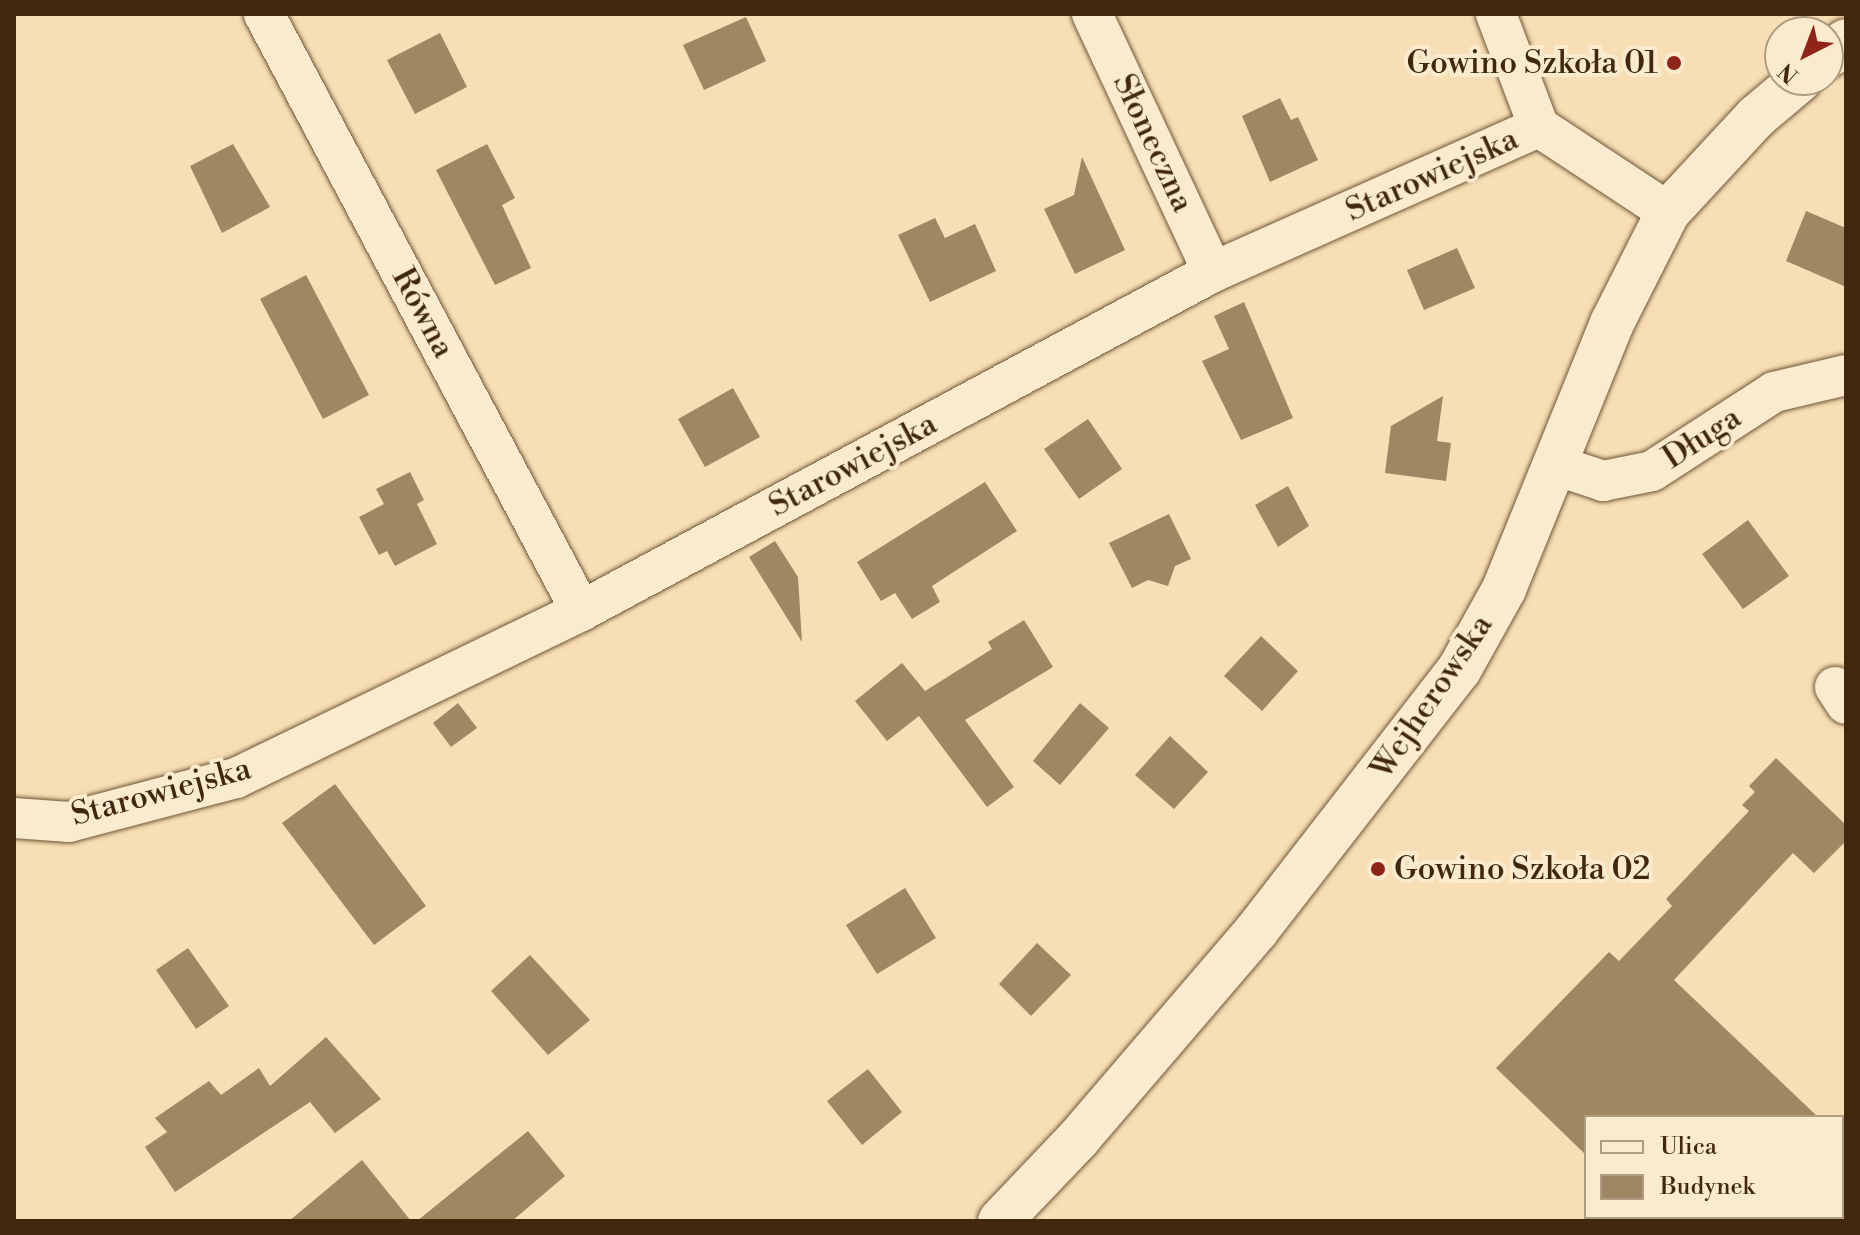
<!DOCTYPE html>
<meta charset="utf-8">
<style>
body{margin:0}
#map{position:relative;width:1860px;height:1235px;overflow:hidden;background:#f8deb4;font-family:"Libre Bodoni",serif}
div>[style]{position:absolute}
.building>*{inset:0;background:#a08764}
.roads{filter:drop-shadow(0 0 2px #6f5637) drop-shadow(0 0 2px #6f5637)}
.street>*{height:40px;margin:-20px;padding:0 20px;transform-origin:20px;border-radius:20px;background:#faeace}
.secondary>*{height:44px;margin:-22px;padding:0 22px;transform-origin:22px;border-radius:22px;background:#faeace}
.dots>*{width:22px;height:22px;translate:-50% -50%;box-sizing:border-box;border:4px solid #faeace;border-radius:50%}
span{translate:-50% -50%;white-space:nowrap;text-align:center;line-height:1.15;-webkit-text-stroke:8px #faeace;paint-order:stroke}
.poi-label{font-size:32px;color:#41280d}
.right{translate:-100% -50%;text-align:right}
.left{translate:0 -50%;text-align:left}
.street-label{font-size:32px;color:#41280d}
.frame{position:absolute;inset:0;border:16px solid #41280d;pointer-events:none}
.legend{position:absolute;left:1584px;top:1115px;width:260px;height:104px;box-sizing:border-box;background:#faeace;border:2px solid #b09c81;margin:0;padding:10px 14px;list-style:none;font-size:24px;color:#41280d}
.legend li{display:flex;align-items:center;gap:16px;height:40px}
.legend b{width:40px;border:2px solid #b09c81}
.north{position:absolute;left:1764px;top:16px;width:80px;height:80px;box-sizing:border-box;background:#faeace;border:2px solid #b09c81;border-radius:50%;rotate:222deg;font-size:22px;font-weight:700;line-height:32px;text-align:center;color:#41280d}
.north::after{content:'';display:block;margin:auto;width:28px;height:36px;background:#8f2418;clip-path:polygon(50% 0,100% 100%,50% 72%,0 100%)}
</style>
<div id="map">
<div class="building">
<i style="clip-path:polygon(746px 17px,766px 61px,704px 90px,683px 45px)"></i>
<i style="clip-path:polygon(440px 33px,467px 87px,415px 114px,387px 60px)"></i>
<i style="clip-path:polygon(1280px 98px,1291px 120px,1298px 117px,1318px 160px,1270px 182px,1242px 116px)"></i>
<i style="clip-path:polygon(233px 144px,270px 207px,222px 233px,190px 166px)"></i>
<i style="clip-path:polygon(487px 144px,515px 198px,502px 205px,531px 268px,495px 285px,436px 170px)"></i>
<i style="clip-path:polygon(1082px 157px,1125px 250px,1075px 274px,1044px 209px,1074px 195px)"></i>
<i style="clip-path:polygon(1806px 211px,1846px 228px,1846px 287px,1786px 261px)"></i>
<i style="clip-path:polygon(935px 218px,945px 238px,975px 224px,996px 271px,930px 302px,898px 235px)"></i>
<i style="clip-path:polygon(1457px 248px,1475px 288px,1424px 310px,1407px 270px)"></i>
<i style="clip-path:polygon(306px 275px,369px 395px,323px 419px,260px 299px)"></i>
<i style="clip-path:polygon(1244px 302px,1293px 418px,1241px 440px,1202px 361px,1229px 349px,1214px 316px)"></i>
<i style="clip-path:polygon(733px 388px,760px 437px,705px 467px,678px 419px)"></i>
<i style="clip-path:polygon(1443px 396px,1437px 441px,1451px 443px,1446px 481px,1385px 473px,1391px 426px)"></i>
<i style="clip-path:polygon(1088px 419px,1122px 469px,1079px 499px,1044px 449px)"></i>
<i style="clip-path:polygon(410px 472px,424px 500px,417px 504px,437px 544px,395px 566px,387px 551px,379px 555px,359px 517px,384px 504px,376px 489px)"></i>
<i style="clip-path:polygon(985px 482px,1017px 531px,932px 586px,940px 602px,912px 619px,895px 593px,881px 601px,857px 562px)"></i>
<i style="clip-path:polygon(1288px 486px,1309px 526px,1278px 547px,1255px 505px)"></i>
<i style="clip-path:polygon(1169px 514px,1191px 559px,1175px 566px,1168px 586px,1148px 580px,1132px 588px,1109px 543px)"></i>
<i style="clip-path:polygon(1748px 520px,1789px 576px,1743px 609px,1702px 554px)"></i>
<i style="clip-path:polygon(775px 541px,798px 577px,802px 642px,749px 557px)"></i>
<i style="clip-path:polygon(1024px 620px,1053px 667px,965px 720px,1014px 787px,987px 807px,919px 716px,887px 741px,855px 701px,902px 663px,925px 691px,992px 649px,988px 642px)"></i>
<i style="clip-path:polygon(1261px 636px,1298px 671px,1262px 711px,1224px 676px)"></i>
<i style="clip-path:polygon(458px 703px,477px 728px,451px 747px,433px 723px)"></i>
<i style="clip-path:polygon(1080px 703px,1109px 728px,1060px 785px,1033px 761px)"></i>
<i style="clip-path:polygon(1170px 736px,1208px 772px,1174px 809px,1135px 775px)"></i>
<i style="clip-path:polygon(1776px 758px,1846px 825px,1846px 841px,1814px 873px,1793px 853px,1674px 980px,1818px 1117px,1586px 1117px,1586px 1155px,1496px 1068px,1609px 952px,1619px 961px,1672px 906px,1666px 899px,1749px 811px,1742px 805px,1755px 792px,1749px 786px)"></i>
<i style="clip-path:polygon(335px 784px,426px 906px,374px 945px,282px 823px)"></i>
<i style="clip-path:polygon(905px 888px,936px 938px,877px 974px,846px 925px)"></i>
<i style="clip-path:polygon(1037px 943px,1071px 975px,1031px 1016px,999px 984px)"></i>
<i style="clip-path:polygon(188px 948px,229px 1006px,196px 1029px,156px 970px)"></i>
<i style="clip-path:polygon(530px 955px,590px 1020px,548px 1055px,491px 991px)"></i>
<i style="clip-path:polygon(326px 1037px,381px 1099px,335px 1133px,310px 1102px,175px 1192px,145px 1147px,167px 1132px,155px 1118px,209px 1081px,221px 1095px,259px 1068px,270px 1086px)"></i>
<i style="clip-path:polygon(868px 1069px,902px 1112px,862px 1145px,827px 1101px)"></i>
<i style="clip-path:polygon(528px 1131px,565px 1176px,512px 1221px,417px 1221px)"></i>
<i style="clip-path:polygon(362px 1160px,411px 1221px,289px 1221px)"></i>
</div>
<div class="roads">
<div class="street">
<i style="left:264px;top:14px;width:676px;rotate:62.03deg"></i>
<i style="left:1092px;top:14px;width:285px;rotate:64.9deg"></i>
<i style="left:1496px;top:14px;width:121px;rotate:69.2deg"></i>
<i style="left:1555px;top:465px;width:51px;rotate:18.4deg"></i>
<i style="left:1603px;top:481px;width:50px;rotate:-11.5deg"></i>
<i style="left:1652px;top:471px;width:145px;rotate:-32.9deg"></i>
<i style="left:1774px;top:392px;width:74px;rotate:-13.3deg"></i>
<i style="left:1835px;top:687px;width:20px;rotate:57deg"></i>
<i style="left:14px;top:818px;width:55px;rotate:4.2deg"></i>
<i style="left:69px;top:822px;width:173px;rotate:-14.8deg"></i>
<i style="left:236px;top:778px;width:383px;rotate:-25.8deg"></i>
<i style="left:581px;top:611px;width:717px;rotate:-28.21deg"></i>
<i style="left:1213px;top:272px;width:357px;rotate:-24deg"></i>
<i style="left:1539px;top:127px;width:154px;rotate:33.4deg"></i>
</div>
<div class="secondary">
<i style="left:1828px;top:56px;width:23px;rotate:-40deg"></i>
<i style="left:1000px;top:1221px;width:113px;rotate:-46.4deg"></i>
<i style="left:1078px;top:1139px;width:275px;rotate:-49.4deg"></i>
<i style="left:1257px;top:930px;width:329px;rotate:-52.2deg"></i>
<i style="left:1459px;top:670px;width:93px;rotate:-60.9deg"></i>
<i style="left:1504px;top:589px;width:287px;rotate:-67.9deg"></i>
<i style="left:1612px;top:323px;width:124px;rotate:-63.2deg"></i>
<i style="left:1668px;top:212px;width:129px;rotate:-47.2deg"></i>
<i style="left:1756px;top:117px;width:57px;rotate:-40.1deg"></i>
</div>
</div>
<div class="dots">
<i style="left:1674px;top:63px;background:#8f2418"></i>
<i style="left:1378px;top:869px;background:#8f2418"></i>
</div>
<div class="poi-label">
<span class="right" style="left:1658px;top:63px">Gowino Szkoła 01</span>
<span class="left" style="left:1394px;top:869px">Gowino Szkoła 02</span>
</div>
<div class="street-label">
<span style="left:1153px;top:143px;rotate:65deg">Słoneczna</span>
<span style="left:1432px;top:175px;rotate:-24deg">Starowiejska</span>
<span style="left:423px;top:313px;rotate:62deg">Równa</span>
<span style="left:1702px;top:438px;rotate:-33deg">Długa</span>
<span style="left:853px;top:465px;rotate:-28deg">Starowiejska</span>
<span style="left:1432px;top:697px;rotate:-56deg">Wejherowska</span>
<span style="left:161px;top:792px;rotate:-15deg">Starowiejska</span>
</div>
<div class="frame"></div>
<ul class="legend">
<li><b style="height:10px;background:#faeace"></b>Ulica</li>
<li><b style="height:22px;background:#a08764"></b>Budynek</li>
</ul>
<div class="north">N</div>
</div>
